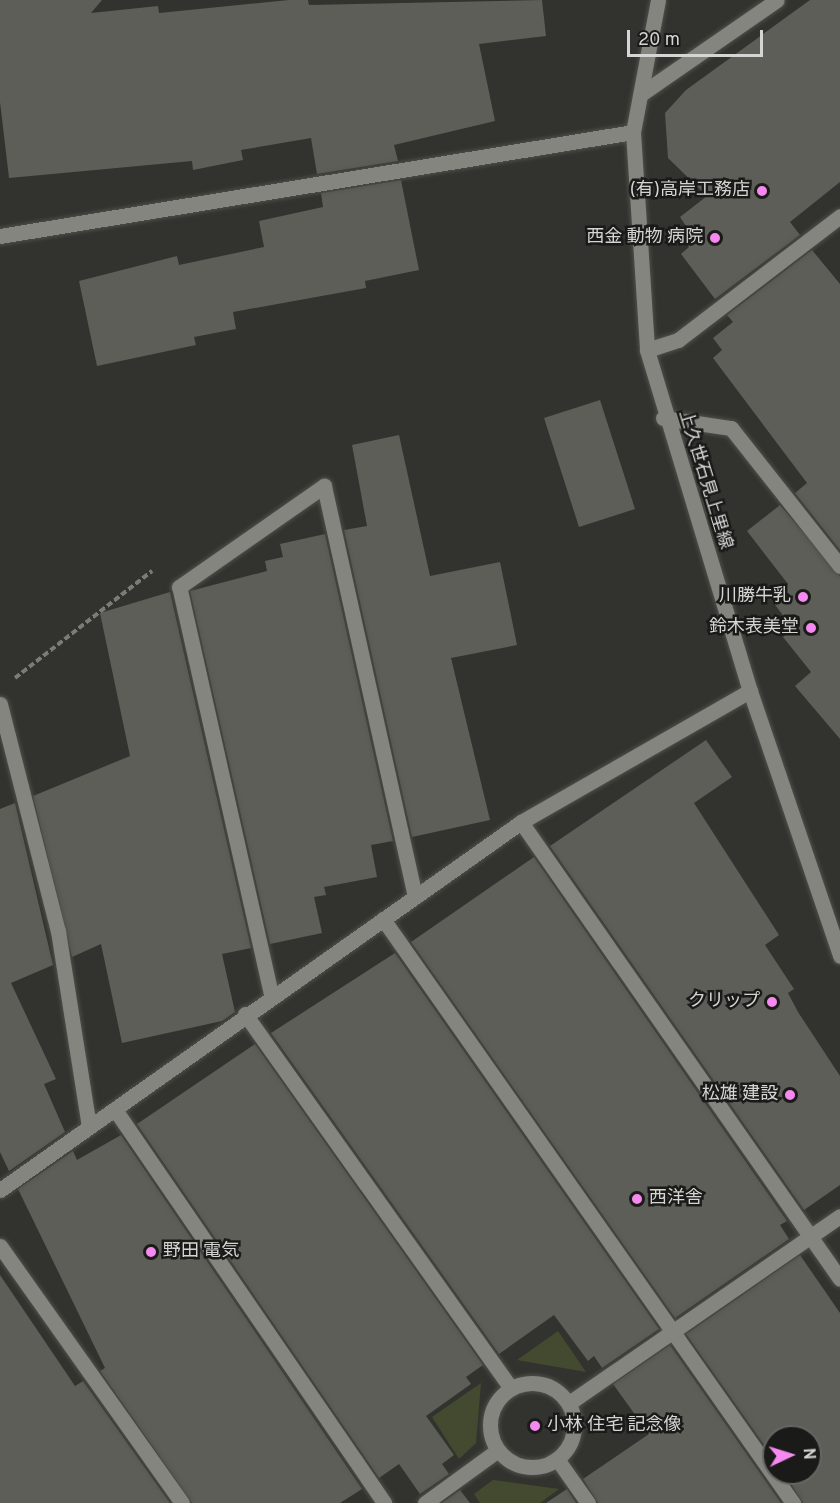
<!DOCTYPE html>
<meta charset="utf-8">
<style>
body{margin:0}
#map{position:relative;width:840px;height:1503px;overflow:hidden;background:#32332e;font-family:Overpass,"Noto Sans JP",sans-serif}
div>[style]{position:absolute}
.green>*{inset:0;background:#444a30}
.building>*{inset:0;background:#5d5e58}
.path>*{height:4px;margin-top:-2px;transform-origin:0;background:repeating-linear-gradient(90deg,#7b7c77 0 6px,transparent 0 9px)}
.roads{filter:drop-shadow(0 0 2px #4e4f4b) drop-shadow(0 0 2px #4e4f4b)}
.minor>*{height:15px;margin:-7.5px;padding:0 7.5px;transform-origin:7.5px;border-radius:7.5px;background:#83857e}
.minor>.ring{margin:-7.5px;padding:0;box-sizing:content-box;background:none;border:15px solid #83857e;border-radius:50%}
.secondary>*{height:15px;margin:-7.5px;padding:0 7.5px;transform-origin:7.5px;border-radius:7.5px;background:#83857e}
.dots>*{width:16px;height:16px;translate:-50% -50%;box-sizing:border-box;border:3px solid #1a1a18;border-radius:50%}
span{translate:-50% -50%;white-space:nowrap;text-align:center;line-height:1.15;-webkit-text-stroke:5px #1a1a18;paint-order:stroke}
.poi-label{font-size:18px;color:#d5d6d3}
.right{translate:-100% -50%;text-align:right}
.left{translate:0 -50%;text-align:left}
.street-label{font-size:18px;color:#d5d6d3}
.north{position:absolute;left:762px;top:1425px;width:60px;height:60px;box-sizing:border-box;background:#1a1a18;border:2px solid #656563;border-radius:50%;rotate:86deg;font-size:16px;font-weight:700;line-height:24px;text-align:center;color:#d5d6d3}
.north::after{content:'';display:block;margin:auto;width:21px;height:27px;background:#f589ef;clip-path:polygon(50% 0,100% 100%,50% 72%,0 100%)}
.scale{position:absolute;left:627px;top:30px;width:136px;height:27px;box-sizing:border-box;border:3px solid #d5d6d3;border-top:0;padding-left:8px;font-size:18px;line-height:21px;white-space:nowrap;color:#d5d6d3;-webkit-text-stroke:4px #1a1a18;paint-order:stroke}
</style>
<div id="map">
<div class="green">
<i style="clip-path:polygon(558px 1331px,586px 1372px,517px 1360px)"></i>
<i style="clip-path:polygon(481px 1383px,476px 1443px,459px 1459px,432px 1417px)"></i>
<i style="clip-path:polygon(493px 1480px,559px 1489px,540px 1503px,480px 1503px,474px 1494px)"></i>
</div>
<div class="building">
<i style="clip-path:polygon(0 0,102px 0,91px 13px,158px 6px,159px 13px,289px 0,308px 0,309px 5px,542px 0,546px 36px,479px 44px,495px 121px,394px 145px,398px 161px,317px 174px,311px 138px,241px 150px,243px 160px,193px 170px,192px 161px,9px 178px,0 102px)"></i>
<i style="clip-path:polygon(810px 0,840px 0,840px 182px,790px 222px,800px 235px,715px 299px,681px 254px,689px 247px,678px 232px,686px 226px,680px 217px,707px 196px,668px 158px,665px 113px,686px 90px)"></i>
<i style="clip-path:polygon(401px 180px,419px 270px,365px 281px,366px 288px,233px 312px,236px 329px,194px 337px,196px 345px,97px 366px,79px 281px,177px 256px,179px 265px,264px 247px,259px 221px,323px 207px,321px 193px)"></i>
<i style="clip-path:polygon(812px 250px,840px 284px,840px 550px,795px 493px,807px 483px,713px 358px,722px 350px,713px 338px,733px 322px,727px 315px)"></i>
<i style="clip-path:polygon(600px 400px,635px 509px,579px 527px,544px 418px)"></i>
<i style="clip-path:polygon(399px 435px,430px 576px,500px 562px,517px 645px,451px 658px,490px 820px,412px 837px,344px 530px,367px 526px,352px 445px)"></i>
<i style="clip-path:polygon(780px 505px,840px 576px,840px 739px,795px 686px,811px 672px,783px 637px,793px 629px,770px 598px,788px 584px,747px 531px)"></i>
<i style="clip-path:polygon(325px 534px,393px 841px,371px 845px,377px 877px,324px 887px,326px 895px,314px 897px,322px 933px,270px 944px,190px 591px,267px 571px,265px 561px,283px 557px,280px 544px)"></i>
<i style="clip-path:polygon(170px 592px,251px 948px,222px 954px,235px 1012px,222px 1021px,122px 1043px,101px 944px,72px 957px,33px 796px,130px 756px,100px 613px)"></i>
<i style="clip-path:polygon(706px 740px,732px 777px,694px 803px,779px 935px,765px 945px,794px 989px,788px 993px,798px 1012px,840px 1076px,840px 1185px,804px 1210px,550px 846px)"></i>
<i style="clip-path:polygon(15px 803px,53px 965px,11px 983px,56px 1079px,44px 1084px,65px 1132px,9px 1171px,0 1152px,0 809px)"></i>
<i style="clip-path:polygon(534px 857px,787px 1221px,780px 1225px,789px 1239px,675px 1318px,411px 942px)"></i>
<i style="clip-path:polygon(395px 953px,659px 1329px,602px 1368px,594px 1356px,588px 1361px,554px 1315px,499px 1354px,271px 1033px)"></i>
<i style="clip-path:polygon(255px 1044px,483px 1365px,466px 1377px,471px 1384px,426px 1416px,454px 1455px,442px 1464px,449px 1474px,420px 1494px,399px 1464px,379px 1478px,137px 1124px)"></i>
<i style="clip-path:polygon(121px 1135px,362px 1489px,340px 1503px,192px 1503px,100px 1371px,105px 1368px,18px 1189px,73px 1151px,77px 1160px)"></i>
<i style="clip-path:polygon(800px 1255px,840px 1313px,840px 1503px,803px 1503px,784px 1473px,810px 1473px,810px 1437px,774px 1437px,774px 1459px,686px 1334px)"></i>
<i style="clip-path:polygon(0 1275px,75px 1386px,83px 1381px,170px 1503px,0 1503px)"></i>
<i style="clip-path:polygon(670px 1345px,781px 1503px,598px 1503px,583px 1479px,649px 1434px,613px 1384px)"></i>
<i style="clip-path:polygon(567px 1489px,576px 1503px,546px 1503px)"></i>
<i style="clip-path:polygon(460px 1490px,470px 1503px,442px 1503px)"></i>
</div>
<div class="path">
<i style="left:15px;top:678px;width:174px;rotate:-38deg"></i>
</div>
<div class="roads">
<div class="minor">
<i style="left:641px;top:94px;width:165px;rotate:-34.7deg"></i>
<i style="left:0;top:236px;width:641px;rotate:-9.33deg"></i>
<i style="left:647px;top:350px;width:33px;rotate:-18deg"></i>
<i style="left:678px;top:340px;width:204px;rotate:-37.4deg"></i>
<i style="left:663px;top:418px;width:69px;rotate:8.4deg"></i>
<i style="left:731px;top:428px;width:176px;rotate:51.7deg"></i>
<i style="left:0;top:704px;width:234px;rotate:75.7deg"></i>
<i style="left:58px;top:931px;width:197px;rotate:81deg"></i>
<i style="left:521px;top:822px;width:557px;rotate:55.08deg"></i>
<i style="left:383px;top:919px;width:714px;rotate:54.93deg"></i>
<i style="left:271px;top:994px;width:417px;rotate:-102.7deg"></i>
<i style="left:179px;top:587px;width:177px;rotate:-34.9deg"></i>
<i style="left:324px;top:486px;width:420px;rotate:77.5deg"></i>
<i style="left:245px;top:1014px;width:459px;rotate:54.6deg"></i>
<i style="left:116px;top:1111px;width:475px;rotate:55.6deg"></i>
<i style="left:0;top:1190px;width:638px;rotate:-35.23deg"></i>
<i style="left:521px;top:822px;width:264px;rotate:-29.8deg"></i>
<i style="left:0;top:1246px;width:315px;rotate:54.7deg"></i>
<i class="ring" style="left:490px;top:1383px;width:69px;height:69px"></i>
<i style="left:569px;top:1403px;width:329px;rotate:-34.6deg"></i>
<i style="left:557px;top:1459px;width:54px;rotate:54.8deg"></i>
<i style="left:425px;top:1503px;width:90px;rotate:-36deg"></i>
</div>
<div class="secondary">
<i style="left:658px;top:0;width:134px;rotate:100.7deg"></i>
<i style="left:633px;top:132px;width:218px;rotate:86.3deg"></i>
<i style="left:647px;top:350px;width:356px;rotate:73.2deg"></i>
<i style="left:750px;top:691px;width:280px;rotate:71.2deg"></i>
</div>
</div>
<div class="dots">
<i style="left:762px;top:191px;background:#f589ef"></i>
<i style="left:715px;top:238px;background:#f589ef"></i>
<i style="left:803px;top:597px;background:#f589ef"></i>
<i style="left:811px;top:628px;background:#f589ef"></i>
<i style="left:772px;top:1002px;background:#f589ef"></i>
<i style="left:790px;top:1095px;background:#f589ef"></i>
<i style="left:637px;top:1199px;background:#f589ef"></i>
<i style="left:151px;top:1252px;background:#f589ef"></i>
<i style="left:535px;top:1426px;background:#f589ef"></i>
</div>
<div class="poi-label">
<span class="right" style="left:750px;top:191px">(有)高岸工務店</span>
<span class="right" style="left:703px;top:238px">西金 動物 病院</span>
<span class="right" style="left:791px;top:597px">川勝牛乳</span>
<span class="right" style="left:799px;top:628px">鈴木表美堂</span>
<span class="right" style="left:760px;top:1002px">クリップ</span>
<span class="right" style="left:778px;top:1095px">松雄 建設</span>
<span class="left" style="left:649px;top:1199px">西洋舎</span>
<span class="left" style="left:163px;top:1252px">野田 電気</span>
<span class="left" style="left:547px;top:1426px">小林 住宅 記念像</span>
</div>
<div class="street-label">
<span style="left:704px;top:480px;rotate:73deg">上久世石見上里線</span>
</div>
<div class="north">N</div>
<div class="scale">20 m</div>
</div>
